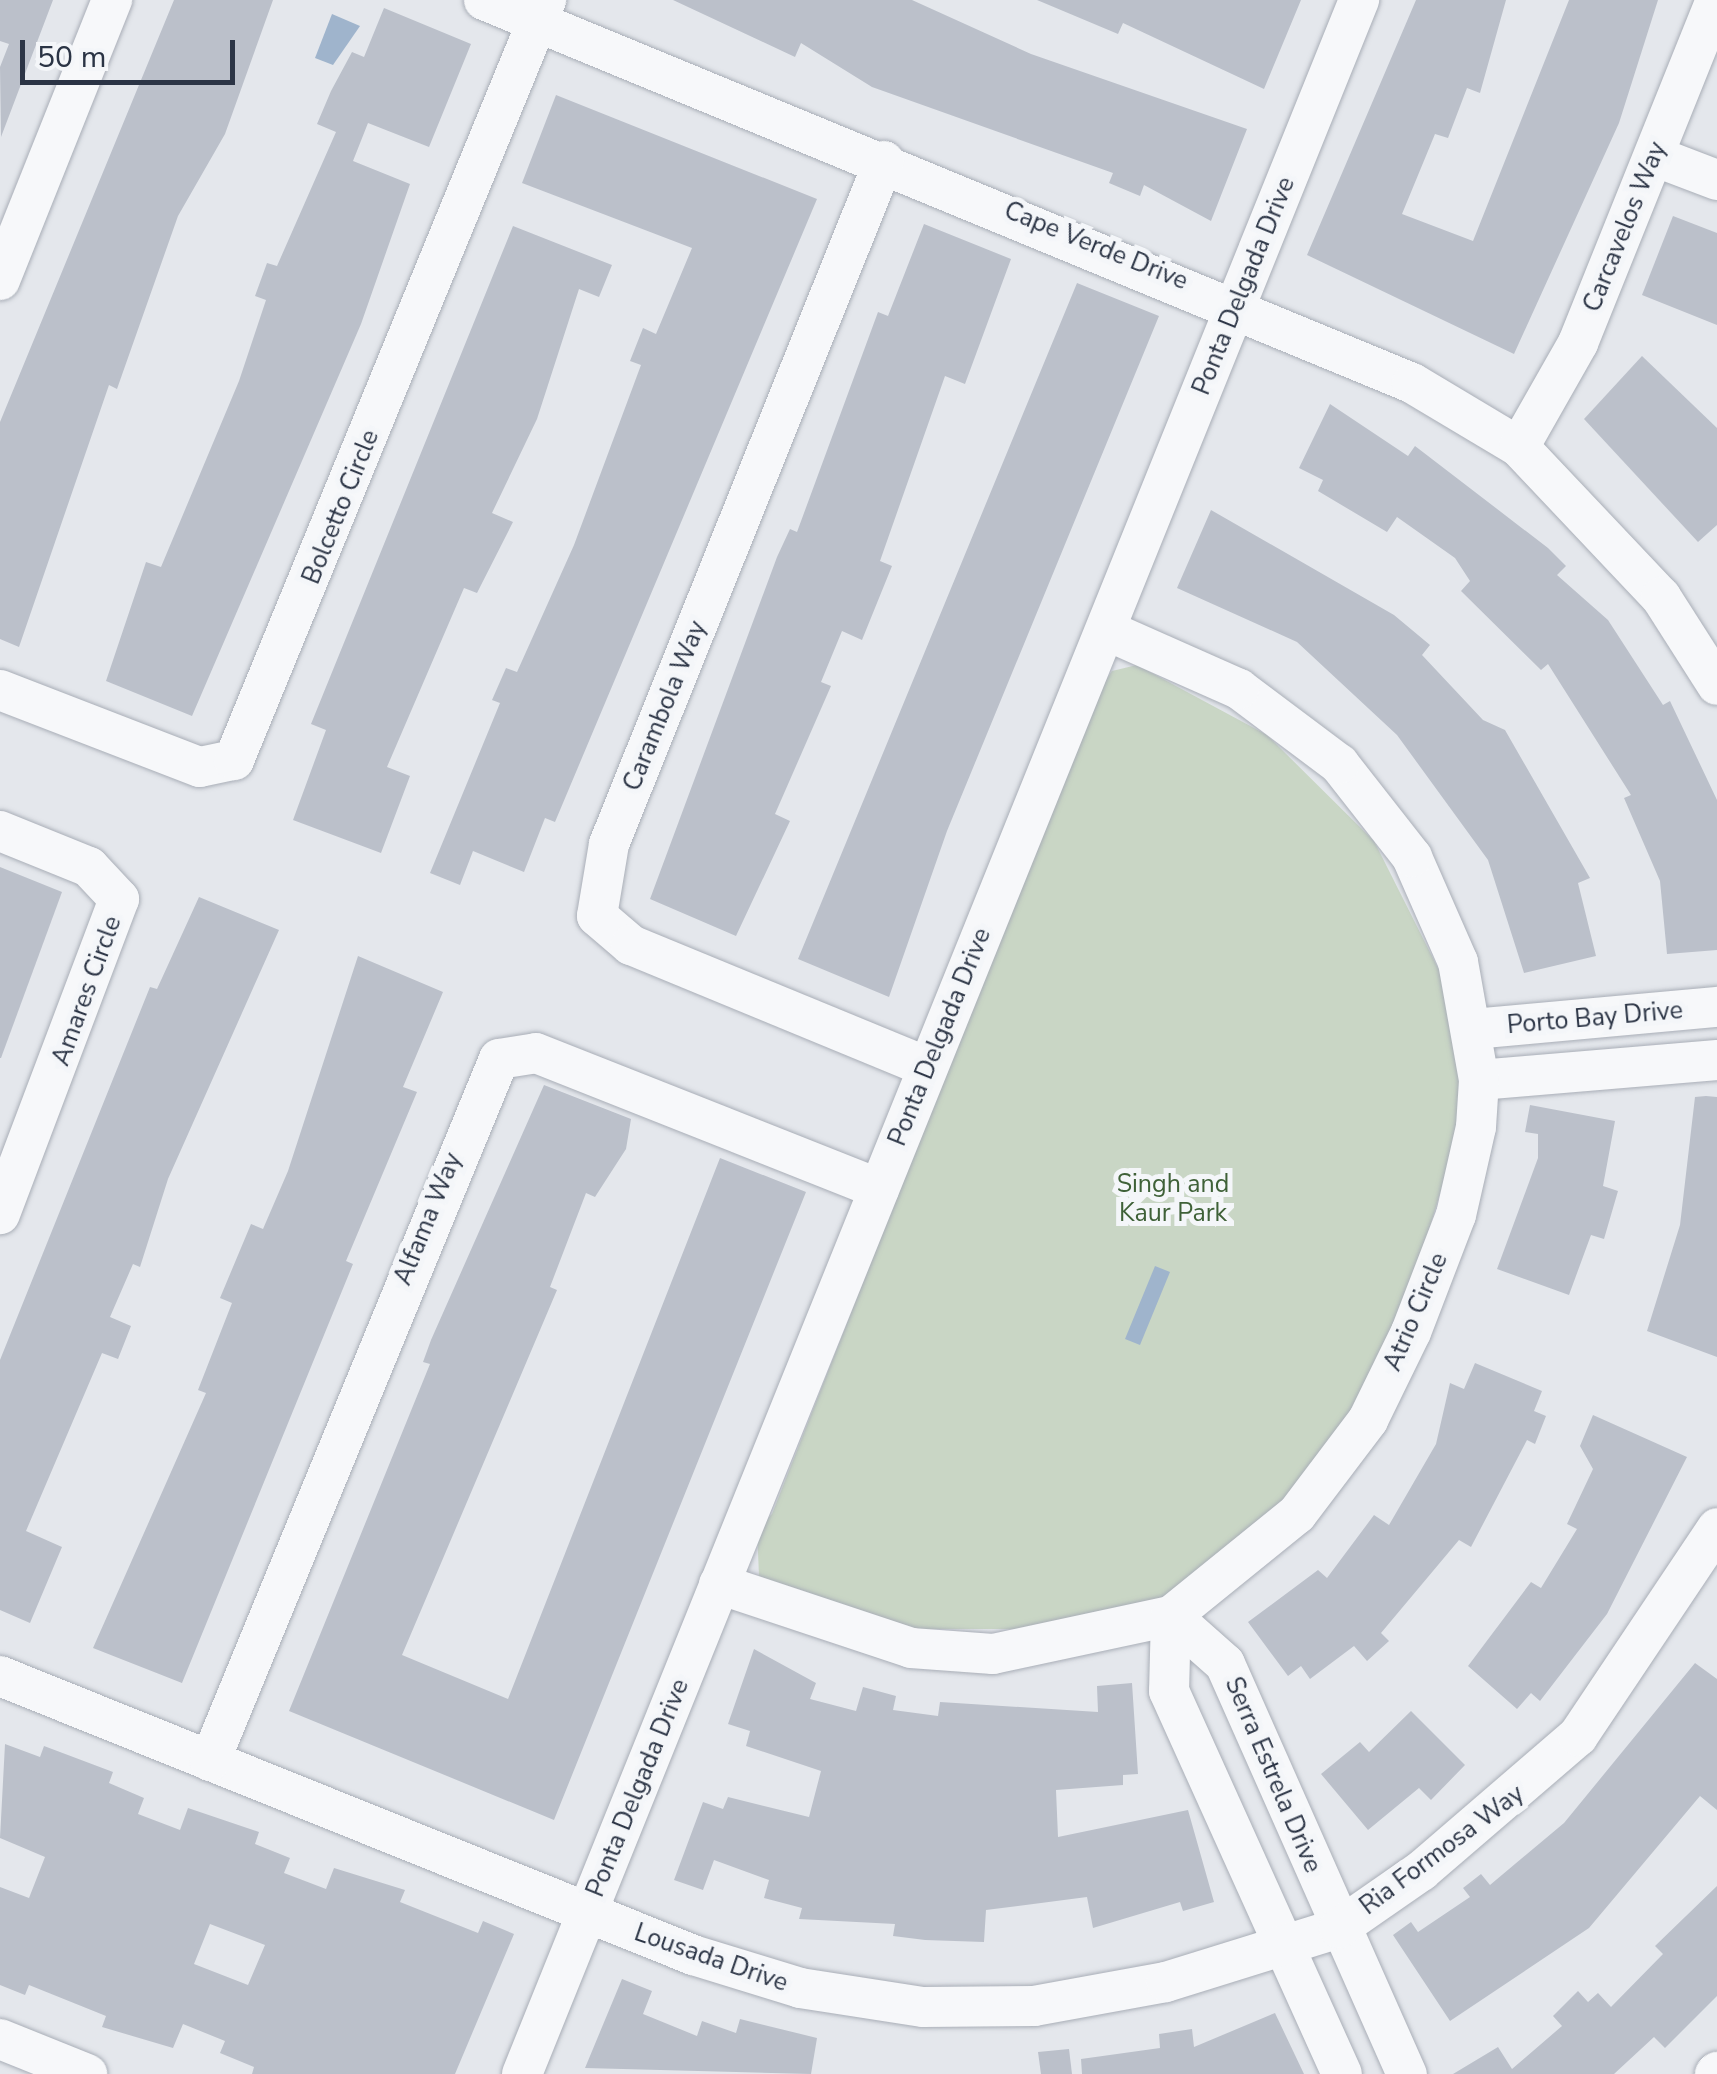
<!DOCTYPE html>
<style>
body{margin:0}
#map{position:relative;width:1717px;height:2074px;overflow:hidden;background:#e4e7ec;font-family:"Nunito Sans",sans-serif}
div>[style]{position:absolute}
.green>*{inset:0;background:#c9d6c5}
.water>*{inset:0;background:#9fb4cc}
.building>*{inset:0;background:#bbc0ca}
.roads{filter:drop-shadow(0 0 2px #a9aeb7) drop-shadow(0 0 2px #a9aeb7)}
.minor>*{height:40px;margin:-20px;padding:0 20px;transform-origin:20px;border-radius:20px;background:#f7f8fa}
span{translate:-50% -50%;white-space:nowrap;text-align:center;line-height:1.15;-webkit-text-stroke:10px #f4f6f9;paint-order:stroke}
.street-label{font-size:25px;color:#2b3445}
.park-label{font-size:25px;color:#3f6138}
.scale{position:absolute;left:20px;top:40px;width:215px;height:45px;box-sizing:border-box;border:5px solid #2b3445;border-top:0;padding-left:12px;font-size:30px;line-height:35px;white-space:nowrap;color:#2b3445;-webkit-text-stroke:8px #f4f6f9;paint-order:stroke}
</style>
<div id="map">
<div class="green">
<i style="clip-path:polygon(1137px 665px,1267px 735px,1374px 841px,1441px 974px,1459px 1051px,1459px 1131px,1421px 1256px,1369px 1381px,1316px 1467px,1215px 1569px,1156px 1602px,1028px 1629px,915px 1629px,759px 1576px,757px 1529px,772px 1514px,1091px 702px,1112px 671px)"></i>
</div>
<div class="water">
<i style="clip-path:polygon(332px 14px,360px 26px,333px 65px,315px 58px)"></i>
<i style="clip-path:polygon(1155px 1266px,1170px 1272px,1140px 1345px,1125px 1339px)"></i>
</div>
<div class="building">
<i style="clip-path:polygon(0 0,53px 0,1px 137px,0 67px,9px 44px,0 41px)"></i>
<i style="clip-path:polygon(174px 0,273px 0,225px 134px,178px 216px,117px 389px,109px 385px,19px 647px,0 639px,0 422px)"></i>
<i style="clip-path:polygon(673px 0,912px 0,1031px 54px,1247px 129px,1211px 221px,1144px 185px,1140px 196px,1109px 183px,1113px 173px,872px 87px,801px 43px,795px 57px)"></i>
<i style="clip-path:polygon(1037px 0,1301px 0,1264px 89px,1123px 23px,1118px 34px)"></i>
<i style="clip-path:polygon(1416px 0,1506px 0,1480px 93px,1467px 88px,1448px 138px,1435px 134px,1402px 214px,1473px 241px,1569px 0,1658px 0,1619px 123px,1514px 354px,1307px 255px)"></i>
<i style="clip-path:polygon(384px 8px,471px 44px,429px 147px,368px 123px,353px 161px,410px 184px,361px 324px,192px 716px,106px 681px,146px 562px,161px 567px,239px 381px,266px 300px,255px 296px,267px 263px,277px 266px,336px 132px,317px 124px,331px 91px,352px 52px,364px 57px)"></i>
<i style="clip-path:polygon(556px 95px,817px 199px,555px 822px,545px 818px,524px 872px,473px 851px,460px 885px,430px 873px,500px 703px,492px 700px,506px 668px,517px 672px,574px 545px,641px 365px,630px 361px,643px 328px,656px 334px,692px 248px,522px 183px)"></i>
<i style="clip-path:polygon(1673px 216px,1717px 233px,1717px 325px,1642px 295px)"></i>
<i style="clip-path:polygon(924px 224px,1011px 259px,965px 384px,945px 376px,880px 561px,892px 566px,862px 640px,842px 631px,821px 682px,831px 686px,775px 814px,790px 821px,736px 936px,650px 899px,777px 557px,790px 529px,797px 532px,878px 312px,888px 316px)"></i>
<i style="clip-path:polygon(513px 226px,612px 265px,599px 297px,579px 289px,537px 419px,492px 513px,513px 522px,477px 593px,464px 588px,387px 767px,410px 776px,381px 853px,293px 820px,326px 730px,311px 724px)"></i>
<i style="clip-path:polygon(1077px 283px,1159px 316px,947px 831px,889px 997px,798px 959px)"></i>
<i style="clip-path:polygon(1642px 356px,1717px 428px,1717px 525px,1698px 542px,1584px 419px)"></i>
<i style="clip-path:polygon(1330px 404px,1408px 456px,1415px 446px,1548px 548px,1566px 566px,1557px 575px,1608px 620px,1663px 705px,1670px 701px,1717px 800px,1717px 950px,1667px 954px,1660px 881px,1624px 798px,1631px 795px,1548px 664px,1541px 670px,1461px 591px,1470px 581px,1455px 558px,1397px 517px,1387px 532px,1318px 491px,1323px 480px,1299px 468px)"></i>
<i style="clip-path:polygon(1211px 510px,1394px 615px,1430px 645px,1422px 655px,1483px 720px,1505px 730px,1590px 878px,1578px 883px,1596px 956px,1524px 973px,1488px 860px,1397px 735px,1297px 642px,1177px 588px)"></i>
<i style="clip-path:polygon(0 867px,62px 892px,1px 1058px,0 1058px)"></i>
<i style="clip-path:polygon(199px 897px,279px 930px,168px 1179px,140px 1267px,133px 1264px,110px 1317px,131px 1326px,118px 1359px,102px 1353px,26px 1531px,62px 1547px,30px 1623px,0 1610px,0 1360px,150px 987px,157px 989px)"></i>
<i style="clip-path:polygon(358px 956px,443px 992px,403px 1087px,417px 1092px,346px 1261px,353px 1264px,182px 1683px,93px 1648px,206px 1393px,198px 1390px,232px 1303px,220px 1298px,251px 1224px,263px 1229px,288px 1171px)"></i>
<i style="clip-path:polygon(544px 1085px,631px 1119px,626px 1149px,595px 1197px,586px 1193px,550px 1287px,557px 1290px,402px 1655px,508px 1699px,720px 1158px,806px 1192px,554px 1820px,289px 1711px,430px 1364px,423px 1362px,431px 1340px)"></i>
<i style="clip-path:polygon(1706px 1096px,1717px 1097px,1717px 1357px,1647px 1331px,1680px 1225px,1695px 1097px)"></i>
<i style="clip-path:polygon(1530px 1105px,1615px 1121px,1603px 1186px,1618px 1191px,1604px 1239px,1591px 1235px,1569px 1295px,1497px 1269px,1538px 1158px,1538px 1134px,1525px 1132px)"></i>
<i style="clip-path:polygon(1475px 1363px,1542px 1391px,1534px 1411px,1546px 1416px,1535px 1444px,1527px 1440px,1471px 1547px,1459px 1540px,1381px 1633px,1389px 1641px,1367px 1661px,1354px 1646px,1310px 1679px,1301px 1666px,1288px 1676px,1248px 1622px,1318px 1570px,1327px 1578px,1374px 1515px,1389px 1525px,1436px 1444px,1450px 1383px,1464px 1389px)"></i>
<i style="clip-path:polygon(1593px 1415px,1687px 1457px,1607px 1614px,1540px 1701px,1531px 1693px,1517px 1709px,1468px 1666px,1531px 1582px,1541px 1588px,1577px 1529px,1567px 1524px,1593px 1469px,1580px 1446px)"></i>
<i style="clip-path:polygon(754px 1649px,816px 1683px,810px 1699px,856px 1711px,863px 1687px,896px 1696px,893px 1710px,938px 1716px,940px 1702px,1098px 1712px,1097px 1686px,1132px 1683px,1138px 1774px,1123px 1775px,1123px 1785px,1056px 1790px,1058px 1837px,1188px 1810px,1214px 1902px,1183px 1911px,1180px 1902px,1093px 1928px,1087px 1897px,986px 1910px,984px 1942px,925px 1940px,893px 1936px,895px 1924px,799px 1919px,802px 1908px,764px 1898px,769px 1880px,714px 1860px,703px 1890px,674px 1880px,703px 1802px,723px 1809px,728px 1797px,809px 1817px,821px 1771px,746px 1746px,750px 1731px,728px 1724px)"></i>
<i style="clip-path:polygon(1695px 1663px,1717px 1679px,1717px 1810px,1700px 1796px,1589px 1928px,1450px 2021px,1393px 1935px,1411px 1922px,1418px 1932px,1470px 1897px,1463px 1888px,1481px 1874px,1490px 1885px,1564px 1823px)"></i>
<i style="clip-path:polygon(1411px 1711px,1465px 1765px,1431px 1800px,1419px 1788px,1368px 1830px,1321px 1774px,1360px 1742px,1369px 1752px)"></i>
<i style="clip-path:polygon(evenodd,5px 1744px,40px 1757px,44px 1746px,113px 1772px,109px 1783px,144px 1798px,138px 1814px,180px 1830px,188px 1808px,259px 1832px,255px 1844px,290px 1858px,284px 1873px,326px 1889px,334px 1868px,405px 1890px,400px 1902px,478px 1933px,483px 1921px,514px 1934px,455px 2074px,252px 2074px,254px 2067px,220px 2053px,225px 2041px,183px 2024px,173px 2048px,102px 2027px,106px 2016px,29px 1985px,25px 1995px,0 1985px,0 1887px,29px 1898px,45px 1857px,0 1838px,5px 1744px,210px 1924px,265px 1945px,248px 1985px,194px 1964px,210px 1924px)"></i>
<i style="clip-path:polygon(1717px 1886px,1717px 1996px,1665px 2048px,1654px 2037px,1614px 2074px,1453px 2074px,1498px 2047px,1512px 2069px,1562px 2026px,1553px 2016px,1578px 1991px,1588px 2002px,1598px 1993px,1611px 2007px,1663px 1954px,1655px 1946px)"></i>
<i style="clip-path:polygon(622px 1979px,652px 1991px,643px 2014px,697px 2036px,702px 2021px,736px 2033px,740px 2019px,817px 2038px,811px 2074px,585px 2068px)"></i>
<i style="clip-path:polygon(1275px 2013px,1304px 2074px,1082px 2074px,1081px 2059px,1160px 2048px,1159px 2034px,1192px 2029px,1194px 2047px)"></i>
<i style="clip-path:polygon(1069px 2049px,1072px 2074px,1041px 2074px,1038px 2052px)"></i>
</div>
<div class="roads">
<div class="minor">
<i style="left:484px;top:0;width:1004px;rotate:22.43deg"></i>
<i style="left:1412px;top:383px;width:125px;rotate:30.9deg"></i>
<i style="left:1519px;top:447px;width:207px;rotate:46.6deg"></i>
<i style="left:1661px;top:597px;width:104px;rotate:57.5deg"></i>
<i style="left:1654px;top:156px;width:67px;rotate:20.9deg"></i>
<i style="left:884px;top:161px;width:736px;rotate:111.93deg"></i>
<i style="left:609px;top:844px;width:73px;rotate:99.5deg"></i>
<i style="left:597px;top:916px;width:45px;rotate:40.5deg"></i>
<i style="left:631px;top:945px;width:320px;rotate:22.4deg"></i>
<i style="left:0;top:280px;width:302px;rotate:-68.2deg"></i>
<i style="left:1519px;top:447px;width:120px;rotate:-60.4deg"></i>
<i style="left:1578px;top:343px;width:370px;rotate:-68.1deg"></i>
<i style="left:0;top:690px;width:214px;rotate:21.1deg"></i>
<i style="left:200px;top:767px;width:35px;rotate:-12deg"></i>
<i style="left:234px;top:760px;width:822px;rotate:-67.68deg"></i>
<i style="left:0;top:831px;width:96px;rotate:22deg"></i>
<i style="left:89px;top:867px;width:44px;rotate:46.8deg"></i>
<i style="left:119px;top:899px;width:337px;rotate:110.7deg"></i>
<i style="left:1473px;top:1029px;width:245px;rotate:-5.2deg"></i>
<i style="left:1479px;top:1080px;width:239px;rotate:-4.8deg"></i>
<i style="left:719px;top:1584px;width:202px;rotate:18.4deg"></i>
<i style="left:911px;top:1648px;width:82px;rotate:4.2deg"></i>
<i style="left:993px;top:1654px;width:182px;rotate:-12.1deg"></i>
<i style="left:1171px;top:1616px;width:162px;rotate:-39deg"></i>
<i style="left:1297px;top:1514px;width:118px;rotate:-52.9deg"></i>
<i style="left:1368px;top:1420px;width:98px;rotate:-64deg"></i>
<i style="left:1411px;top:1332px;width:125px;rotate:-69deg"></i>
<i style="left:1456px;top:1215px;width:90px;rotate:-77.2deg"></i>
<i style="left:1476px;top:1127px;width:47px;rotate:-86.3deg"></i>
<i style="left:1479px;top:1080px;width:120px;rotate:-100.1deg"></i>
<i style="left:1458px;top:962px;width:115px;rotate:-113.7deg"></i>
<i style="left:1412px;top:857px;width:118px;rotate:-128.1deg"></i>
<i style="left:1339px;top:764px;width:125px;rotate:-143.1deg"></i>
<i style="left:1239px;top:689px;width:145px;rotate:-156.1deg"></i>
<i style="left:1171px;top:1616px;width:72px;rotate:41.6deg"></i>
<i style="left:1225px;top:1664px;width:449px;rotate:66.1deg"></i>
<i style="left:1171px;top:1616px;width:75px;rotate:91.5deg"></i>
<i style="left:1169px;top:1691px;width:420px;rotate:65.7deg"></i>
<i style="left:0;top:1676px;width:747px;rotate:21.93deg"></i>
<i style="left:693px;top:1955px;width:112px;rotate:17.1deg"></i>
<i style="left:800px;top:1988px;width:124px;rotate:8.8deg"></i>
<i style="left:923px;top:2007px;width:111px;rotate:-0.5deg"></i>
<i style="left:1034px;top:2006px;width:134px;rotate:-10.3deg"></i>
<i style="left:1166px;top:1982px;width:181px;rotate:-17.3deg"></i>
<i style="left:1339px;top:1928px;width:100px;rotate:-34.8deg"></i>
<i style="left:1421px;top:1871px;width:207px;rotate:-40.7deg"></i>
<i style="left:1578px;top:1736px;width:250px;rotate:-56.2deg"></i>
<i style="left:210px;top:1761px;width:759px;rotate:-67.62deg"></i>
<i style="left:499px;top:1059px;width:37px;rotate:-9deg"></i>
<i style="left:536px;top:1053px;width:369px;rotate:21.6deg"></i>
<i style="left:0;top:2039px;width:94px;rotate:21.9deg"></i>
<i style="left:522px;top:2074px;width:2237px;rotate:-68.02deg"></i>
<i style="left:1715px;top:2074px;width:3px;rotate:-45deg"></i>
</div>
</div>
<div class="street-label">
<span style="left:1625px;top:227px;rotate:-68deg">Carcavelos Way</span>
<span style="left:1096px;top:246px;rotate:22deg">Cape Verde Drive</span>
<span style="left:1244px;top:286px;rotate:-68deg">Ponta Delgada Drive</span>
<span style="left:341px;top:507px;rotate:-68deg">Bolcetto Circle</span>
<span style="left:665px;top:706px;rotate:-68deg">Carambola Way</span>
<span style="left:87px;top:991px;rotate:-70deg">Amares Circle</span>
<span style="left:1595px;top:1018px;rotate:-5deg">Porto Bay Drive</span>
<span style="left:940px;top:1037px;rotate:-68deg">Ponta Delgada Drive</span>
<span style="left:428px;top:1219px;rotate:-68deg">Alfama Way</span>
<span style="left:1416px;top:1312px;rotate:-67deg">Atrio Circle</span>
<span style="left:1273px;top:1775px;rotate:67deg">Serra Estrela Drive</span>
<span style="left:638px;top:1788px;rotate:-68deg">Ponta Delgada Drive</span>
<span style="left:1442px;top:1850px;rotate:-37deg">Ria Formosa Way</span>
<span style="left:711px;top:1958px;rotate:19deg">Lousada Drive</span>
</div>
<div class="park-label">
<span style="left:1173px;top:1199px">Singh and<br>Kaur Park</span>
</div>
<div class="scale">50 m</div>
</div>
